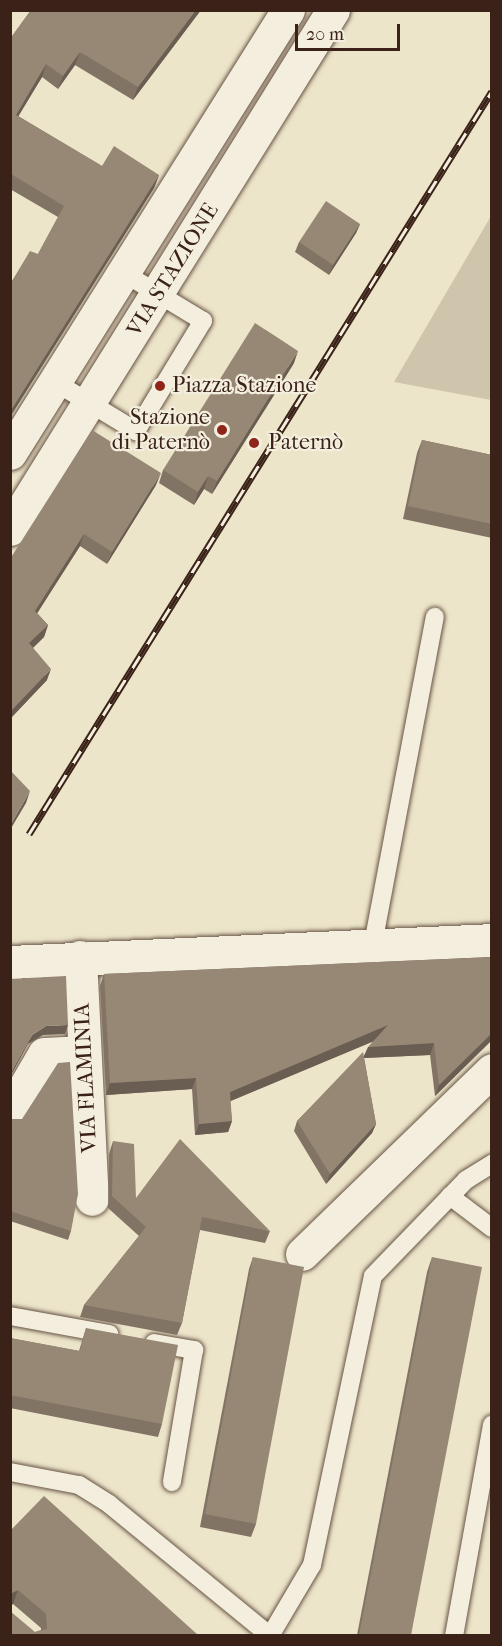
<!DOCTYPE html>
<meta charset="utf-8">
<style>
body{margin:0}
#map{position:relative;width:502px;height:1646px;overflow:hidden;background:#ede5ca;font-family:"IM FELL French Canon",serif}
div>[style]{position:absolute}
.green>*{inset:0;background:#cfc4ac}
.roads{filter:drop-shadow(0 0 2px #675344) drop-shadow(0 0 2px #675344)}
.lane>*{height:18px;margin:-9px;padding:0 9px;transform-origin:9px;border-radius:9px;background:#f3eedd}
.street>*{height:33px;margin:-16.5px;padding:0 16.5px;transform-origin:16.5px;border-radius:16.5px;background:#f3eedd}
.secondary>*{height:33px;margin:-16.5px;padding:0 16.5px;transform-origin:16.5px;border-radius:16.5px;background:#f3eedd}
.rail>*{height:7px;margin-top:-3.5px;transform-origin:0;background:repeating-linear-gradient(90deg,#f3eedd 0 14px,#3a2218 0 28px);box-sizing:border-box;border-block:2px solid #3a2218}
.wall>*{inset:0;background:#827465}
.shaded-wall>*{inset:0;background:#6a5e52}
.building>*{inset:0;background:#978775}
.dots>*{width:16px;height:16px;translate:-50% -50%;box-sizing:border-box;border:3px solid #f3eedd;border-radius:50%}
span{translate:-50% -50%;white-space:nowrap;text-align:center;line-height:1.15;-webkit-text-stroke:4.5px #f3eedd;paint-order:stroke}
.street-label{font-size:22px;color:#3a2218}
.poi-label{font-size:22px;color:#3a2218}
.left{translate:0 -50%;text-align:left}
.right{translate:-100% -50%;text-align:right}
.frame{position:absolute;inset:0;border:12px solid #3a2218;pointer-events:none}
.scale{position:absolute;left:295px;top:24px;width:105px;height:27px;box-sizing:border-box;border:3px solid #3a2218;border-top:0;padding-left:8px;font-size:18px;line-height:21px;white-space:nowrap;color:#3a2218;-webkit-text-stroke:4px #f3eedd;paint-order:stroke}
</style>
<div id="map">
<div class="green">
<i style="clip-path:polygon(491px 216px,491px 400px,394px 382px)"></i>
</div>
<div class="roads">
<div class="lane">
<i style="left:55px;top:382px;width:95px;rotate:31.2deg"></i>
<i style="left:136px;top:431px;width:129px;rotate:-58.7deg"></i>
<i style="left:203px;top:321px;width:95px;rotate:-148.8deg"></i>
<i style="left:373px;top:944px;width:333px;rotate:-79.3deg"></i>
<i style="left:450px;top:1196px;width:53px;rotate:37.3deg"></i>
<i style="left:10px;top:1316px;width:101px;rotate:10.3deg"></i>
<i style="left:154px;top:1343px;width:41px;rotate:9.9deg"></i>
<i style="left:194px;top:1350px;width:134px;rotate:99.5deg"></i>
<i style="left:10px;top:1472px;width:70px;rotate:10.7deg"></i>
<i style="left:79px;top:1485px;width:36px;rotate:32deg"></i>
<i style="left:109px;top:1504px;width:208px;rotate:39.3deg"></i>
<i style="left:270px;top:1636px;width:82px;rotate:-59.4deg"></i>
<i style="left:312px;top:1565px;width:295px;rotate:-78.1deg"></i>
<i style="left:373px;top:1276px;width:134px;rotate:-45.9deg"></i>
<i style="left:466px;top:1180px;width:31px;rotate:-32deg"></i>
<i style="left:454px;top:1636px;width:215px;rotate:-79.8deg"></i>
</div>
<div class="street">
<i style="left:80px;top:957px;width:242px;rotate:87.2deg"></i>
<i style="left:10px;top:1112px;width:67px;rotate:-59.6deg"></i>
<i style="left:44px;top:1054px;width:40px;rotate:-2.9deg"></i>
<i style="left:302px;top:1254px;width:264px;rotate:-44.1deg"></i>
</div>
<div class="secondary">
<i style="left:10px;top:453px;width:523px;rotate:-57.89deg"></i>
<i style="left:10px;top:529px;width:611px;rotate:-58.1deg"></i>
<i style="left:10px;top:962px;width:483px;rotate:-2.6deg"></i>
</div>
</div>
<div class="rail">
<i style="left:29px;top:834px;width:875px;rotate:-58.07deg"></i>
</div>
<div class="wall">
<i style="clip-path:polygon(31px 10px,201px 10px,133px 100px,75px 65px,58px 89px,42px 77px,18px 116px,102px 166px,159px 175px,154px 188px,10px 417px,10px 280px,12px 281px,38px 254px,58px 217px,10px 189px,10px 39px)"></i>
<i style="clip-path:polygon(360px 224px,356px 233px,329px 275px,295px 252px,299px 242px)"></i>
<i style="clip-path:polygon(294px 363px,212px 494px,204px 489px,194px 505px,159px 483px,163px 470px)"></i>
<i style="clip-path:polygon(422px 440px,492px 455px,492px 538px,403px 519px,417px 453px)"></i>
<i style="clip-path:polygon(156px 485px,107px 564px,80px 546px,37px 613px,48px 625px,44px 637px,33px 648px,47px 680px,10px 719px,10px 559px)"></i>
<i style="clip-path:polygon(492px 957px,492px 1040px,435px 1096px,430px 1055px,364px 1058px,376px 1124px,372px 1133px,326px 1184px,294px 1131px,297px 1121px,364px 1056px,373px 1041px,230px 1101px,232px 1121px,228px 1132px,195px 1135px,192px 1089px,106px 1095px,100px 986px,104px 974px)"></i>
<i style="clip-path:polygon(10px 1119px,71px 1231px,68px 1240px,10px 1221px)"></i>
<i style="clip-path:polygon(113px 1141px,136px 1198px,270px 1231px,265px 1243px,200px 1230px,182px 1323px,177px 1335px,80px 1317px,84px 1305px,139px 1236px,108px 1208px,109px 1154px)"></i>
<i style="clip-path:polygon(253px 1257px,256px 1524px,251px 1537px,200px 1527px,249px 1269px)"></i>
<i style="clip-path:polygon(432px 1257px,411px 1635px,357px 1635px,427px 1272px)"></i>
<i style="clip-path:polygon(86px 1328px,162px 1424px,158px 1437px,10px 1408px,10px 1338px,79px 1351px)"></i>
<i style="clip-path:polygon(10px 1531px,198px 1635px,35px 1632px,41px 1630px,41px 1628px,13px 1604px,10px 1606px)"></i>
</div>
<div class="shaded-wall">
<i style="clip-path:polygon(196px 10px,201px 10px,133px 100px,138px 87px)"></i>
<i style="clip-path:polygon(80px 52px,75px 65px,58px 89px,63px 76px)"></i>
<i style="clip-path:polygon(46px 64px,42px 77px,12px 127px,16px 115px)"></i>
<i style="clip-path:polygon(159px 175px,154px 188px,10px 417px,10px 412px)"></i>
<i style="clip-path:polygon(360px 224px,356px 233px,329px 275px,333px 265px)"></i>
<i style="clip-path:polygon(298px 351px,294px 363px,212px 494px,217px 481px)"></i>
<i style="clip-path:polygon(161px 473px,156px 485px,107px 564px,112px 552px)"></i>
<i style="clip-path:polygon(208px 476px,204px 489px,194px 505px,198px 492px)"></i>
<i style="clip-path:polygon(84px 534px,80px 546px,31px 623px,35px 611px)"></i>
<i style="clip-path:polygon(48px 625px,44px 637px,25px 655px,29px 643px)"></i>
<i style="clip-path:polygon(51px 669px,47px 680px,10px 719px,10px 712px)"></i>
<i style="clip-path:polygon(30px 791px,26px 803px,10px 830px,10px 826px)"></i>
<i style="clip-path:polygon(68px 1025px,65px 1034px,43px 1035px,28px 1044px,10px 1077px,10px 1074px,32px 1035px,46px 1026px)"></i>
<i style="clip-path:polygon(388px 1025px,384px 1037px,226px 1103px,230px 1092px)"></i>
<i style="clip-path:polygon(492px 1033px,492px 1040px,435px 1096px,439px 1085px)"></i>
<i style="clip-path:polygon(434px 1043px,430px 1055px,363px 1058px,368px 1047px)"></i>
<i style="clip-path:polygon(196px 1078px,192px 1089px,106px 1095px,110px 1083px)"></i>
<i style="clip-path:polygon(232px 1121px,228px 1132px,195px 1135px,199px 1124px)"></i>
<i style="clip-path:polygon(376px 1124px,372px 1133px,326px 1184px,330px 1174px)"></i>
<i style="clip-path:polygon(18px 1590px,13px 1604px,10px 1606px,10px 1594px)"></i>
</div>
<div class="building">
<i style="clip-path:polygon(31px 10px,196px 10px,138px 87px,80px 52px,63px 76px,46px 64px,16px 115px,102px 166px,114px 146px,159px 175px,10px 412px,10px 280px,12px 281px,30px 251px,38px 254px,64px 206px,11px 174px,10px 174px,10px 39px)"></i>
<i style="clip-path:polygon(326px 201px,360px 224px,333px 265px,299px 242px)"></i>
<i style="clip-path:polygon(255px 323px,298px 351px,217px 481px,208px 476px,198px 492px,163px 470px)"></i>
<i style="clip-path:polygon(92px 430px,161px 473px,112px 552px,84px 534px,35px 611px,48px 625px,29px 643px,51px 669px,10px 712px,10px 559px)"></i>
<i style="clip-path:polygon(422px 440px,492px 455px,492px 524px,408px 506px)"></i>
<i style="clip-path:polygon(10px 770px,30px 791px,10px 826px)"></i>
<i style="clip-path:polygon(492px 957px,492px 1033px,439px 1085px,434px 1043px,368px 1047px,388px 1025px,230px 1092px,232px 1121px,199px 1124px,196px 1078px,110px 1083px,104px 974px)"></i>
<i style="clip-path:polygon(66px 976px,68px 1025px,46px 1026px,32px 1035px,10px 1074px,10px 979px)"></i>
<i style="clip-path:polygon(363px 1052px,376px 1124px,330px 1174px,297px 1121px)"></i>
<i style="clip-path:polygon(70px 1062px,78px 1194px,71px 1231px,10px 1211px,10px 1119px,22px 1119px,58px 1063px)"></i>
<i style="clip-path:polygon(180px 1139px,270px 1231px,202px 1217px,182px 1323px,84px 1305px,146px 1227px,112px 1196px,113px 1141px,134px 1144px,136px 1198px)"></i>
<i style="clip-path:polygon(253px 1257px,304px 1267px,256px 1524px,205px 1514px)"></i>
<i style="clip-path:polygon(432px 1257px,482px 1267px,411px 1635px,359px 1635px)"></i>
<i style="clip-path:polygon(86px 1328px,178px 1345px,162px 1424px,10px 1395px,10px 1338px,80px 1351px)"></i>
<i style="clip-path:polygon(44px 1496px,198px 1635px,10px 1635px,10px 1611px,35px 1632px,47px 1629px,46px 1614px,18px 1590px,10px 1594px,10px 1531px)"></i>
</div>
<div class="dots">
<i style="left:160px;top:386px;background:#8f2418"></i>
<i style="left:222px;top:430px;background:#8f2418"></i>
<i style="left:254px;top:443px;background:#8f2418"></i>
</div>
<div class="street-label">
<span style="left:173px;top:270px;rotate:-58deg">VIA STAZIONE</span>
<span style="left:86px;top:1078px;rotate:-93deg">VIA FLAMINIA</span>
</div>
<div class="poi-label">
<span class="left" style="left:172px;top:386px">Piazza Stazione</span>
<span class="right" style="left:210px;top:430px">Stazione<br>di Paternò</span>
<span class="left" style="left:268px;top:443px">Paternò</span>
</div>
<div class="frame"></div>
<div class="scale">20 m</div>
</div>
